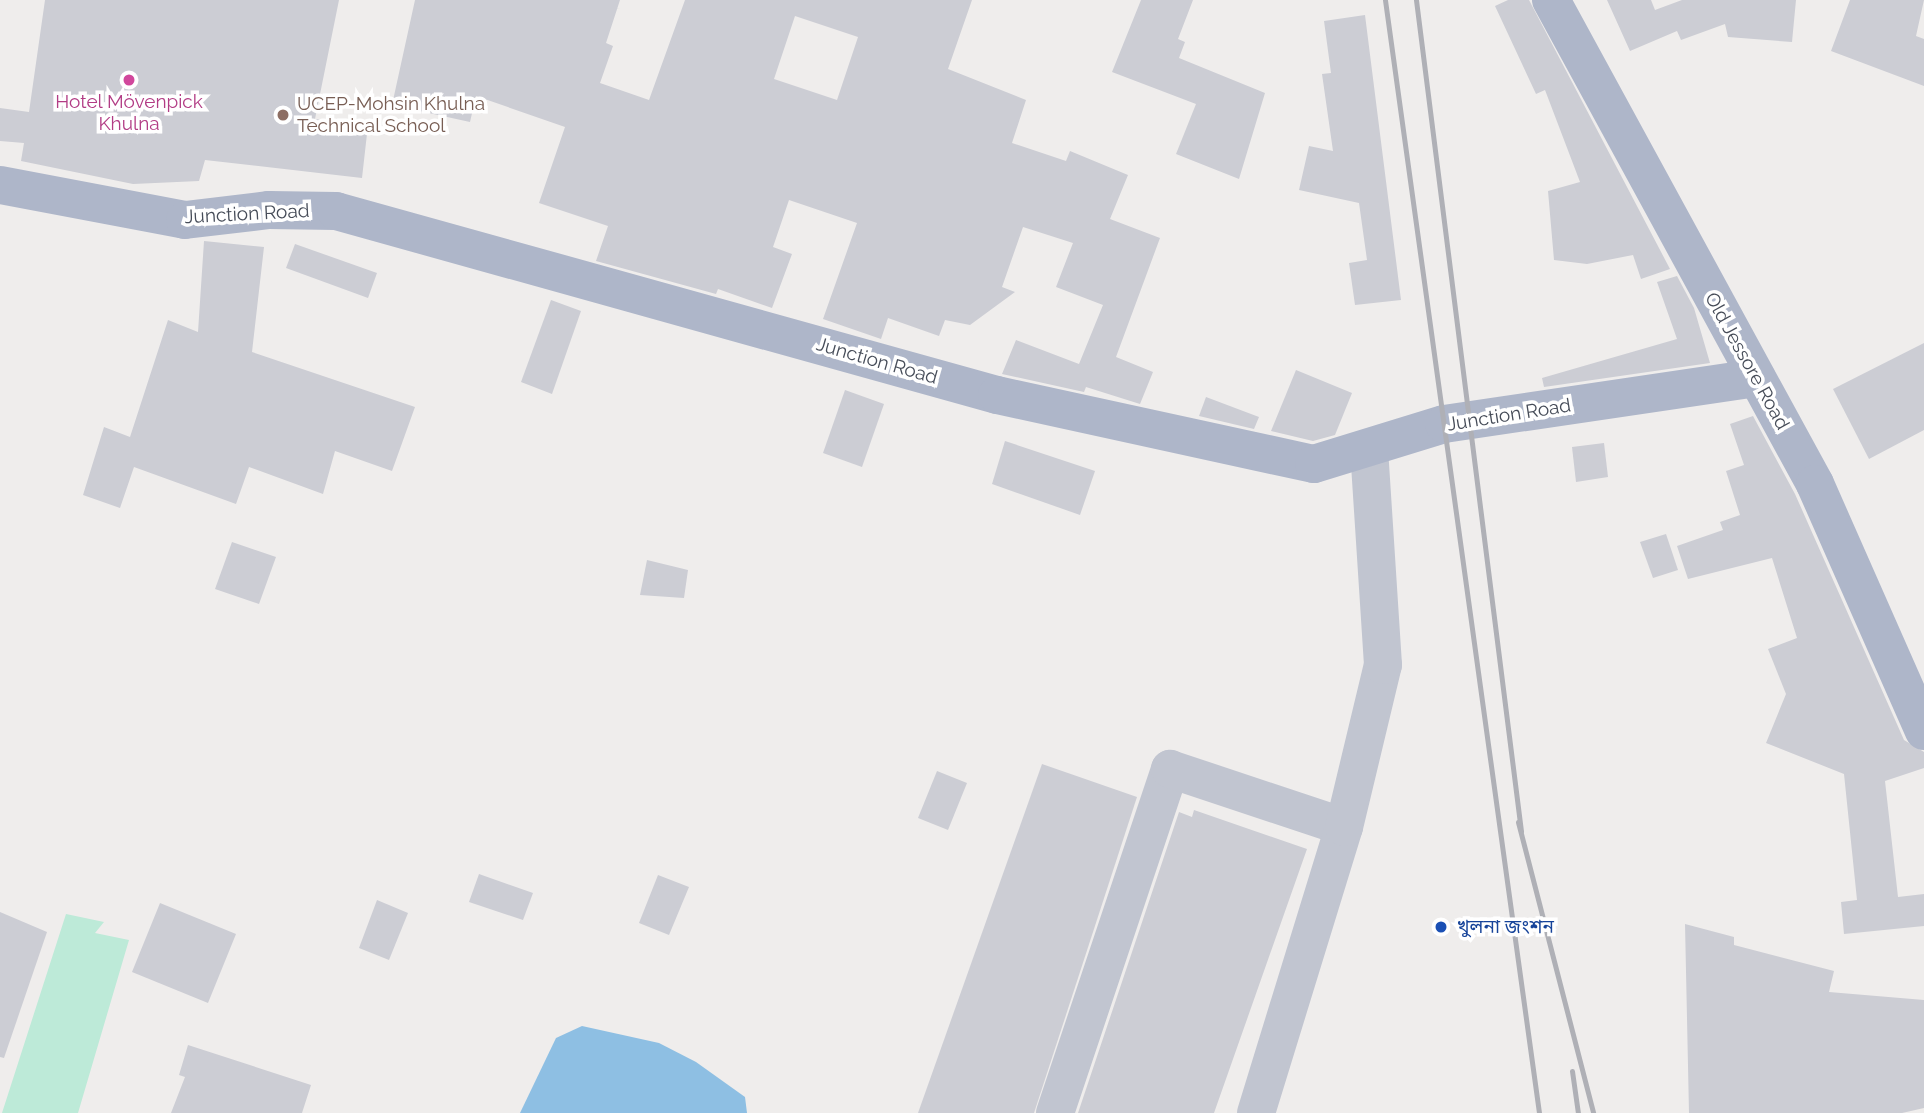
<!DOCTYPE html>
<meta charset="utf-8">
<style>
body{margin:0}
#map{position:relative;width:1924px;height:1113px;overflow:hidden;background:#efedec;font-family:Raleway,"Noto Sans Bengali",sans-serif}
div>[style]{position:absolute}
.green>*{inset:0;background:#bdead8}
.water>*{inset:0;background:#8ebfe3}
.building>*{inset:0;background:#cccdd4}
.minor>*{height:38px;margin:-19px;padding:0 19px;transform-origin:19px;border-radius:19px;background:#c1c5d0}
.major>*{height:38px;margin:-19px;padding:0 19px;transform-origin:19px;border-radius:19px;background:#aeb6c9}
.rail>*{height:5px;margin:-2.5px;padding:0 2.5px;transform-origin:2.5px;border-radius:2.5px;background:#afb0b6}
.dots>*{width:19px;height:19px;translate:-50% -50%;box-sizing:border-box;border:4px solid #fff;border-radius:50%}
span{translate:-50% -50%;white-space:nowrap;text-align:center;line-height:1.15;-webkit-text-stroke:7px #fff;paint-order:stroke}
.hotel-label{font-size:19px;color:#b23c85}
.education-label{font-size:19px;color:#785e54}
.left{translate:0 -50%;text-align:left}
.street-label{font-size:19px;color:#464c58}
.transit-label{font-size:19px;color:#164399}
</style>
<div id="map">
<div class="green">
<i style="clip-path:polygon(66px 914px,104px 922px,95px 933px,129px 940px,78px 1113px,2px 1113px)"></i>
</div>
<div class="water">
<i style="clip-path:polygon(582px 1026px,659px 1043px,696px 1062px,745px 1097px,747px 1113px,520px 1113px,556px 1038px)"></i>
</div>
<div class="building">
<i style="clip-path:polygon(45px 0,339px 0,315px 119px,368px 125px,362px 178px,205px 160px,199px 181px,133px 184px,21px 161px,24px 143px,0 141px,0 108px,29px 112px)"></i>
<i style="clip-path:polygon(evenodd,415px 0,620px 0,606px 43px,613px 46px,600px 83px,649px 100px,685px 0,972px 0,948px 69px,1026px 100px,1012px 143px,1066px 161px,1070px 151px,1128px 175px,1110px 219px,1160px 238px,1116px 357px,1153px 372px,1140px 404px,1086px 387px,1084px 392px,1002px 374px,1016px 340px,1079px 364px,1103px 305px,1056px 287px,1073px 243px,1023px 227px,1002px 287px,1015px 292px,970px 325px,945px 320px,939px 336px,888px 318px,881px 339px,823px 319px,857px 223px,789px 200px,773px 247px,792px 254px,772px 308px,718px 289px,716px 294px,596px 261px,608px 226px,539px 203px,565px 127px,476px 96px,470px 122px,392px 105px,415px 0,795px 16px,858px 37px,837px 100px,774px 79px,795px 16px)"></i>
<i style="clip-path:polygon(1141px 0,1193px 0,1178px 39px,1185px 42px,1179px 58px,1265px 93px,1239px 179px,1176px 154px,1196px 104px,1112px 72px)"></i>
<i style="clip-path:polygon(1508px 0,1529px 0,1670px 269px,1641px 279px,1633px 255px,1587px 264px,1554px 260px,1548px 191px,1580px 182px,1545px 90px,1536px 94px,1495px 6px)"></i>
<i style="clip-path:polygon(1607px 0,1651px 0,1655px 10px,1682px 0,1796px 0,1792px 42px,1728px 37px,1725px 24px,1681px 40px,1677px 31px,1630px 51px)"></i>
<i style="clip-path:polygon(1850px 0,1924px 0,1916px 36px,1924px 39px,1924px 86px,1831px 51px)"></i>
<i style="clip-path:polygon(1365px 15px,1401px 300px,1355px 305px,1349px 263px,1367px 260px,1359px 203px,1299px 190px,1309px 146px,1333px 151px,1322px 74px,1331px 73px,1324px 21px)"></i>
<i style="clip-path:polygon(204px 241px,264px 247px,252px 352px,415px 407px,392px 471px,335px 451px,323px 494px,249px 467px,236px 504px,134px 467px,120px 508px,83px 495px,104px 427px,130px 437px,168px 320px,198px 332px)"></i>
<i style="clip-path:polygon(295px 244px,377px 273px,368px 298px,286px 268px)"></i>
<i style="clip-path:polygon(1677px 276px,1694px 308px,1710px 363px,1544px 387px,1542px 378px,1677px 339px,1657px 282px)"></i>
<i style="clip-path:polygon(551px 300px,581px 311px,552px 394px,521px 382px)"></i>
<i style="clip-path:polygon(1924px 343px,1924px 430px,1869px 459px,1833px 389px)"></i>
<i style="clip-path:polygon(1296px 370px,1352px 393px,1335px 435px,1313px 441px,1271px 431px)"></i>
<i style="clip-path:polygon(845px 390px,884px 404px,862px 467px,823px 453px)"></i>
<i style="clip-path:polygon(1206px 397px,1259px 417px,1254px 429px,1199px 416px)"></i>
<i style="clip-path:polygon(1753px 416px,1795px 494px,1904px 740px,1924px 752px,1924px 768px,1885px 781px,1898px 897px,1924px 894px,1924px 926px,1844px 934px,1841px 902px,1857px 900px,1844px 774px,1766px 743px,1786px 694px,1768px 649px,1797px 638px,1772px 558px,1688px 579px,1677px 546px,1723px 530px,1720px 522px,1740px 515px,1726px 471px,1744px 465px,1730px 424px)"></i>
<i style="clip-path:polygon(1005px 441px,1095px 471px,1080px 515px,992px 484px)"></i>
<i style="clip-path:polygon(1604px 443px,1608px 477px,1576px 482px,1572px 447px)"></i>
<i style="clip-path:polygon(1666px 534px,1678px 570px,1653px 578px,1640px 542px)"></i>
<i style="clip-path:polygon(232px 542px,276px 557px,259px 604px,215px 589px)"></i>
<i style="clip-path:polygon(647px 560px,688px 570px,684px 598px,640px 595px)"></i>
<i style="clip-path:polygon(1042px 764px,1137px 797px,1034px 1113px,918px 1113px)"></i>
<i style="clip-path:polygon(937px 771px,967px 783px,948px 830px,918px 818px)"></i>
<i style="clip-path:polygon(1194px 810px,1307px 849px,1214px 1113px,1078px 1113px,1179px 812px,1192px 817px)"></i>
<i style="clip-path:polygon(479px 874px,533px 893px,523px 920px,469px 902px)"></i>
<i style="clip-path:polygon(658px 875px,689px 887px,669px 935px,639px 923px)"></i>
<i style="clip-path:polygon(377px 900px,408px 913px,389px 960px,359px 948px)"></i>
<i style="clip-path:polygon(160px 903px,236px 934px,208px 1003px,132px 972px)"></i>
<i style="clip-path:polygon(0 912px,47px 932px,4px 1058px,0 1057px)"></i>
<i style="clip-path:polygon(1685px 924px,1734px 937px,1734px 945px,1834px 971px,1829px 992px,1924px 1000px,1924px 1108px,1902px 1113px,1689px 1113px)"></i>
<i style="clip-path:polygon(188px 1045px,311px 1085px,302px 1113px,171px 1113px,185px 1077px,179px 1075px)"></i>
</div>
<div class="minor">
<i style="left:1055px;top:1113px;width:363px;rotate:-71.5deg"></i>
<i style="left:1170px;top:769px;width:183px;rotate:18.4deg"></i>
<i style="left:1256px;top:1113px;width:299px;rotate:-72.9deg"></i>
<i style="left:1344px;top:827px;width:167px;rotate:-76.5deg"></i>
<i style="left:1383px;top:665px;width:214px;rotate:-93.7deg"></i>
</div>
<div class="major">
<i style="left:1551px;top:0;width:551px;rotate:61.39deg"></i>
<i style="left:1815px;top:484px;width:270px;rotate:66.2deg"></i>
<i style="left:0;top:185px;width:188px;rotate:10.7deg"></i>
<i style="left:185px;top:220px;width:85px;rotate:-6.8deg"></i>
<i style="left:269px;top:210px;width:67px;rotate:0.9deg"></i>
<i style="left:336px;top:211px;width:686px;rotate:15.56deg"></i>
<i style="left:997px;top:395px;width:324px;rotate:12.3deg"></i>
<i style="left:1314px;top:464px;width:136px;rotate:-17.1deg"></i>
<i style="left:1444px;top:424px;width:316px;rotate:-8.4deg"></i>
</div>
<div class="rail">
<i style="left:1385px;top:0;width:1124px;rotate:82.12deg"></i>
<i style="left:1416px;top:0;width:838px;rotate:82.8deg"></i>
<i style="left:1518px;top:822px;width:301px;rotate:75.5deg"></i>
<i style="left:1572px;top:1071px;width:42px;rotate:81.9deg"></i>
</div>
<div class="dots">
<i style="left:129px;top:80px;background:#d1479c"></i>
<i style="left:283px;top:115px;background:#8d6e63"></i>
<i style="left:1441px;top:927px;background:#1a4fb4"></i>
</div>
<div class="hotel-label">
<span style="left:129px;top:113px">Hotel Mövenpick<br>Khulna</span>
</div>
<div class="education-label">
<span class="left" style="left:297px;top:115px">UCEP-Mohsin Khulna<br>Technical School</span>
</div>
<div class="street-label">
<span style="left:247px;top:214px;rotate:-3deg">Junction Road</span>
<span style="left:877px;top:361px;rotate:16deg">Junction Road</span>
<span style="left:1747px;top:361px;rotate:61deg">Old Jessore Road</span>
<span style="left:1509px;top:415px;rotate:-9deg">Junction Road</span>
</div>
<div class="transit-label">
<span class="left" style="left:1457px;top:927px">খুলনা জংশন</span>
</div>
</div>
